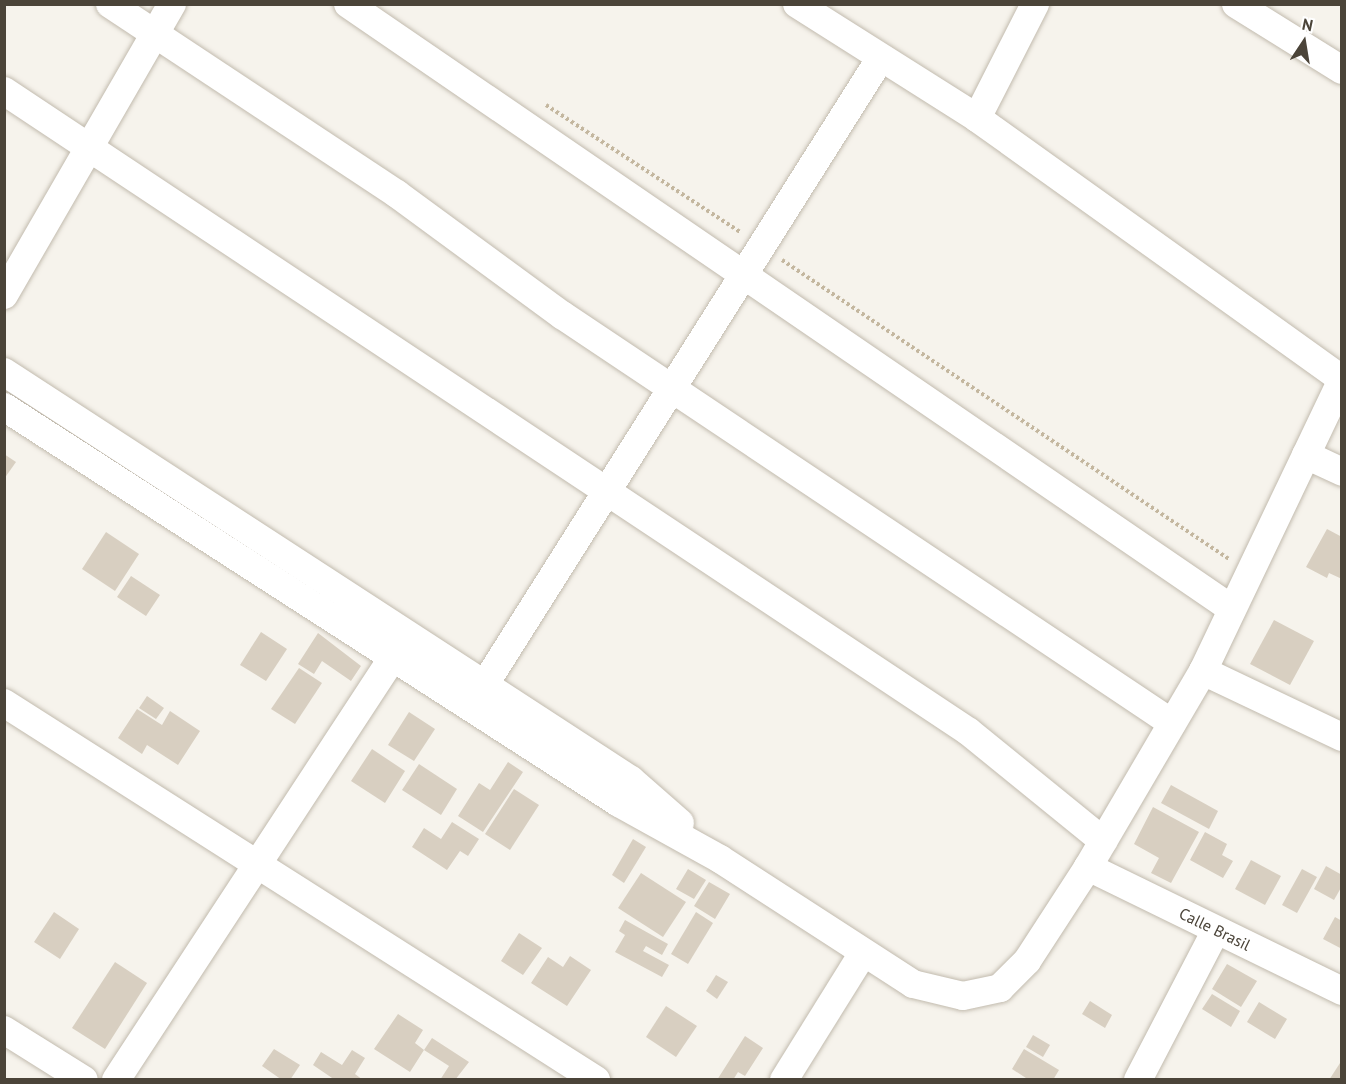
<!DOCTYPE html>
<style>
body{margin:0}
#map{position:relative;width:1346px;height:1084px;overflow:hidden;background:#f6f3ec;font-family:"PT Sans",sans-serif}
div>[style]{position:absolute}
.building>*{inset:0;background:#d8cfc1}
.path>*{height:4px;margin-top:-2px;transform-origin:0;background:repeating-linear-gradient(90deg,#c4b79f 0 3px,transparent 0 6px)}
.roads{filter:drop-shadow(0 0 2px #c2bbae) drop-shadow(0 0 2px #c2bbae)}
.minor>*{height:28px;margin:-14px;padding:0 14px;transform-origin:14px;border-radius:14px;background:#fff}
span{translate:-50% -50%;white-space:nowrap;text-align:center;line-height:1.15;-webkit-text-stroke:4.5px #fff;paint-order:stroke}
.street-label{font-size:16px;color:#4b4439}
.frame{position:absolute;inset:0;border:6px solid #4b4439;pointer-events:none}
.north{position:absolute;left:1274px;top:12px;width:60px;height:60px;-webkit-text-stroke:4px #fff;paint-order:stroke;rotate:12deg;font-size:16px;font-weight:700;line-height:24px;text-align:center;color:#4b4439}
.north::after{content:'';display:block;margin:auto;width:21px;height:27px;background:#4b4439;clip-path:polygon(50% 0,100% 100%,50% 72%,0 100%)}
</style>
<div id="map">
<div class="building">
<i style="clip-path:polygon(4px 454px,16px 462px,4px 479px)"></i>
<i style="clip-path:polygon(1327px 529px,1342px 537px,1342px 579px,1329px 573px,1327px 578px,1306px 567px)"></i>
<i style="clip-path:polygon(106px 532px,139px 554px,115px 591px,82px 569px)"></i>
<i style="clip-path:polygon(131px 576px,160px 595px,146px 616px,117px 597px)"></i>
<i style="clip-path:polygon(1274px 620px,1314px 641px,1290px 685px,1250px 664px)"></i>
<i style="clip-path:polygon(261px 632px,287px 649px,266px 681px,240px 665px)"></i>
<i style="clip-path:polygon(318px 633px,361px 666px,351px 681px,322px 661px,314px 674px,298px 664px)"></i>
<i style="clip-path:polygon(299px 668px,322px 683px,295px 724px,271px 709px)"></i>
<i style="clip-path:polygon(147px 696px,164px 708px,156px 719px,139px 708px)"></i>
<i style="clip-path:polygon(137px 709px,162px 725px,170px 711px,200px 731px,178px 765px,147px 745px,142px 754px,118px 738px)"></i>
<i style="clip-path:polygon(409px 712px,435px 729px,414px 761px,388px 745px)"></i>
<i style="clip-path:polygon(372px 749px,405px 771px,385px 803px,351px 781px)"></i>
<i style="clip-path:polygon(508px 762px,523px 772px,483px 832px,458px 816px,479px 783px,490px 790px)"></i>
<i style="clip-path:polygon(419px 764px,457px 789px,441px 815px,402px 790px)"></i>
<i style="clip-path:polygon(1171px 785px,1218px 811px,1209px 829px,1161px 803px)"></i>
<i style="clip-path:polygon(514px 789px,539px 805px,510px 850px,485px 834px)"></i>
<i style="clip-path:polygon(1153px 807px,1199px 832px,1171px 883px,1151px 873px,1159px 858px,1134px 844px)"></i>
<i style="clip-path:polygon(452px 822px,479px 839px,468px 856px,460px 851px,447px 870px,412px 847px,424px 828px,441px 839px)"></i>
<i style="clip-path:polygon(1205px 832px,1227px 844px,1222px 855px,1233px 861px,1223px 878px,1190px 860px)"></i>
<i style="clip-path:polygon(633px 839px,646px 847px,624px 883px,612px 875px)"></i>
<i style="clip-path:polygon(1251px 860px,1281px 876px,1265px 905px,1235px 889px)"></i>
<i style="clip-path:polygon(1326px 866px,1342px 875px,1342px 886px,1334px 900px,1314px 889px)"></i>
<i style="clip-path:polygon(688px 869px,706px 880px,694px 899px,676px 889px)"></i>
<i style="clip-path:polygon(1302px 869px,1317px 877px,1297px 913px,1282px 905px)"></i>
<i style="clip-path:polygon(641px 873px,686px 902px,663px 937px,618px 908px)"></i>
<i style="clip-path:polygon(709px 882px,730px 894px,715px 919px,694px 906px)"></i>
<i style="clip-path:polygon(54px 912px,79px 929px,60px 959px,34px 942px)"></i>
<i style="clip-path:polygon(696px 912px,713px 923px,688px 964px,671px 954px)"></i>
<i style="clip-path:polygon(1335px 917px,1342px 921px,1342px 949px,1323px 939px)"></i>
<i style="clip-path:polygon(625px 920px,668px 944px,662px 955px,646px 946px,643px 951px,669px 965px,662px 977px,615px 952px,625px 935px,619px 931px)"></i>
<i style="clip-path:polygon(519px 933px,542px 948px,523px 975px,501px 961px)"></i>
<i style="clip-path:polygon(570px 956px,591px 970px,567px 1006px,531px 983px,548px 957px,563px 967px)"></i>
<i style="clip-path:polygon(115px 962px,147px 983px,105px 1049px,72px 1028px)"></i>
<i style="clip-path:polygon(1227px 964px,1257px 981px,1241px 1007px,1212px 989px)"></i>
<i style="clip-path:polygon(716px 975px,728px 982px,717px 999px,706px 991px)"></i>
<i style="clip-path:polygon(1212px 994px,1240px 1011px,1231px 1027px,1202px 1009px)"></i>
<i style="clip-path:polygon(1090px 1001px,1112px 1015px,1105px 1028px,1082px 1014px)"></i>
<i style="clip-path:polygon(1259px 1002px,1287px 1019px,1275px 1039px,1247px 1022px)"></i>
<i style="clip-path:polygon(666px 1006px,697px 1026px,676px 1057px,646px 1037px)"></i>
<i style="clip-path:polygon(398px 1014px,423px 1030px,415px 1043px,424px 1050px,410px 1072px,374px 1049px)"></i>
<i style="clip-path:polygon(1033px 1035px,1050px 1045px,1043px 1057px,1026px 1047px)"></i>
<i style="clip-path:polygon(745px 1036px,763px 1048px,745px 1076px,738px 1072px,733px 1080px,717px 1080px)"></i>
<i style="clip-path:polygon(432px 1038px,469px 1062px,455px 1080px,440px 1080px,449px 1066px,424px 1050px)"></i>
<i style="clip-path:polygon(274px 1049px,300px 1065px,290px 1080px,282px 1080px,262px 1066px)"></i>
<i style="clip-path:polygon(1024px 1049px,1059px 1070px,1053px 1080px,1029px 1080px,1012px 1069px)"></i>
<i style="clip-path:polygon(352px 1050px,365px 1058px,355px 1074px,363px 1080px,335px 1080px,313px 1065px,321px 1052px,342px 1065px)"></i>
<i style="clip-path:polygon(1342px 1060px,1342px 1080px,1329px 1080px)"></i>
</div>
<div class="path">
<i style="left:546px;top:105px;width:232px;rotate:33.2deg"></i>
<i style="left:782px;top:260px;width:538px;rotate:33.78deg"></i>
</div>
<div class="roads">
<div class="minor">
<i style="left:110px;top:4px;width:344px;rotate:33.5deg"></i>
<i style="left:397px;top:194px;width:205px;rotate:36.3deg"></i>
<i style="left:562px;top:315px;width:734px;rotate:33.78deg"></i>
<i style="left:348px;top:4px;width:1071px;rotate:34.39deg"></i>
<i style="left:797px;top:4px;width:213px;rotate:32.3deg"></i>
<i style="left:977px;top:118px;width:449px;rotate:35.6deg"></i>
<i style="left:1236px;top:4px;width:125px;rotate:31.9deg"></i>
<i style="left:4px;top:91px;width:1158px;rotate:33.59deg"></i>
<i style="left:969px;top:732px;width:173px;rotate:39.1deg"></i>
<i style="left:977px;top:118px;width:128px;rotate:-63deg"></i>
<i style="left:4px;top:295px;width:336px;rotate:-60deg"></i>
<i style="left:4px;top:372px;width:748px;rotate:33.05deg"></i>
<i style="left:631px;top:780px;width:65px;rotate:41.3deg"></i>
<i style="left:4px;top:407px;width:731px;rotate:32.78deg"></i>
<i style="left:619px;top:803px;width:115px;rotate:29deg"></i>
<i style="left:720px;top:859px;width:230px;rotate:32.9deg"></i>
<i style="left:913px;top:984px;width:51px;rotate:13.5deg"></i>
<i style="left:963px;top:996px;width:38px;rotate:-12deg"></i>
<i style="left:1000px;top:988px;width:38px;rotate:-45deg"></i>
<i style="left:1027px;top:961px;width:112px;rotate:-57deg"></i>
<i style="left:1088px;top:867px;width:227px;rotate:-59.6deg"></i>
<i style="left:1203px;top:671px;width:323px;rotate:-64.5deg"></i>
<i style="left:1306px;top:455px;width:40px;rotate:25deg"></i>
<i style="left:1203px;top:671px;width:154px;rotate:25.4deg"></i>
<i style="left:485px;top:684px;width:739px;rotate:-57.71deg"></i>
<i style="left:4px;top:703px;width:702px;rotate:32.49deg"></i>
<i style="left:1088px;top:867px;width:283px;rotate:26deg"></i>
<i style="left:4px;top:1030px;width:94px;rotate:32deg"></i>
<i style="left:116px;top:1080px;width:524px;rotate:-56.77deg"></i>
<i style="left:784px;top:1080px;width:150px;rotate:-58.1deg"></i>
<i style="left:1138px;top:1080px;width:169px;rotate:-62.5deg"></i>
</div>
</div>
<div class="street-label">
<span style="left:1215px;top:929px;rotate:26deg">Calle Brasil</span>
</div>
<div class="frame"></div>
<div class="north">N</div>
</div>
